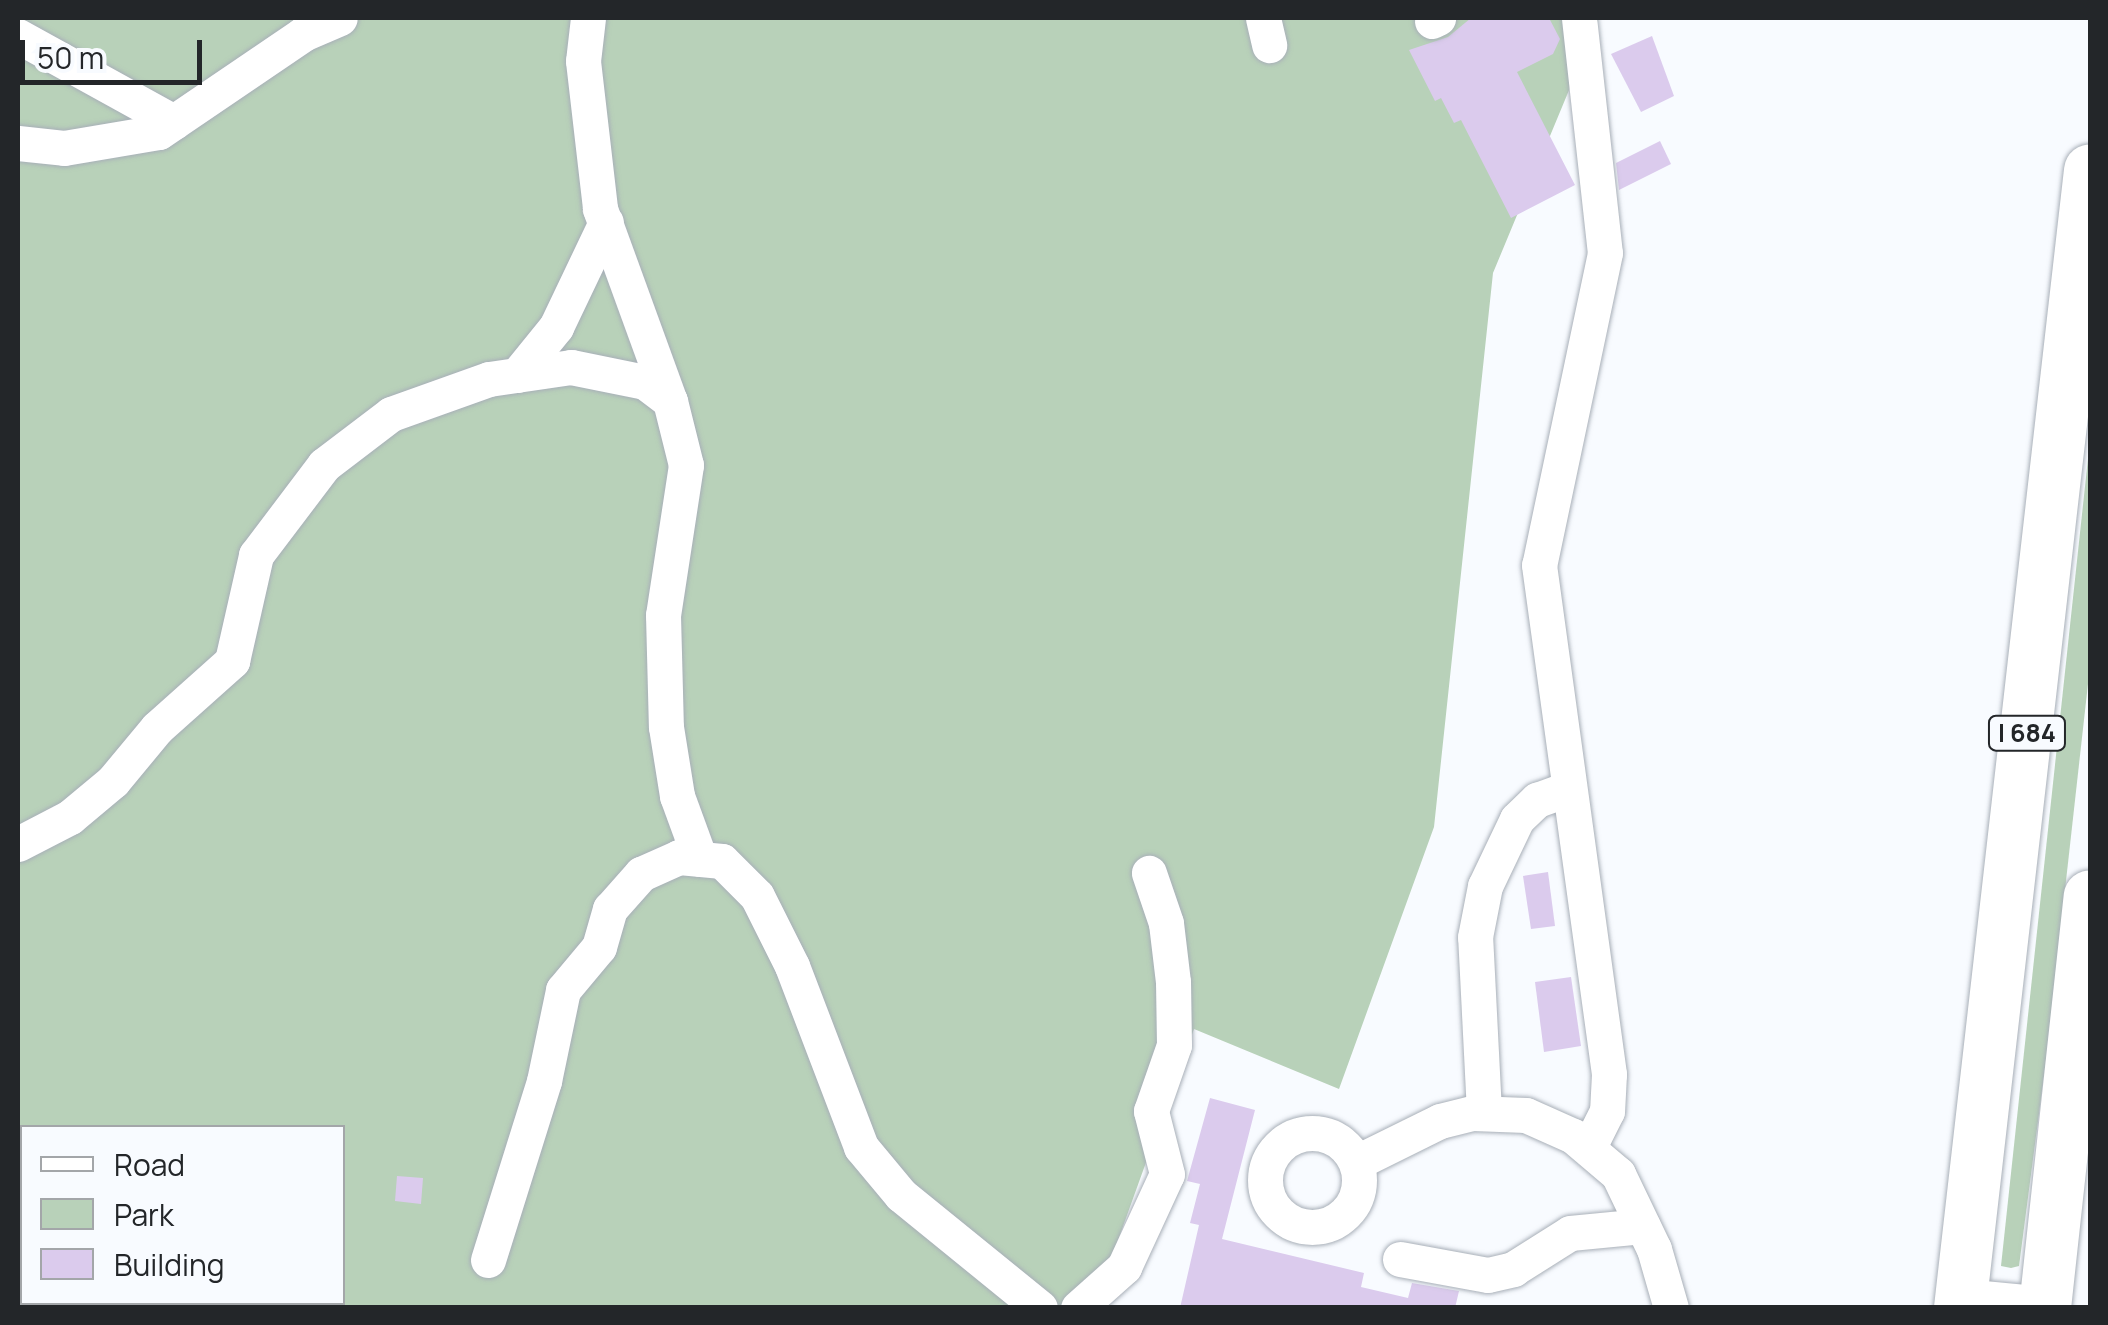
<!DOCTYPE html>
<style>
body{margin:0}
#map{position:relative;width:2108px;height:1325px;overflow:hidden;background:#f8fbff;font-family:Manrope,sans-serif}
div>[style]{position:absolute}
.green>*{inset:0;background:#b8d1b9}
.building>*{inset:0;background:#dbcbed}
.roads{filter:drop-shadow(0 0 2px #a8afb8) drop-shadow(0 0 2px #a8afb8)}
.minor>*{height:35px;margin:-17.5px;padding:0 17.5px;transform-origin:17.5px;border-radius:17.5px;background:#fff}
.minor>.ring{margin:-17.5px;padding:0;box-sizing:content-box;background:none;border:35px solid #fff;border-radius:50%}
.highway>*{height:52px;margin:-26px;padding:0 26px;transform-origin:26px;border-radius:26px;background:#fff}
span{translate:-50% -50%;white-space:nowrap;text-align:center;line-height:1.15;-webkit-text-stroke:8px #f8fbff;paint-order:stroke}
.shield-label span{padding:2px 8px;background:#f8fbff;border:2px solid;border-radius:8px;-webkit-text-stroke-width:0}
.shield-label{font-size:25px;color:#232629;font-weight:700}
.frame{position:absolute;inset:0;border:20px solid #232629;pointer-events:none}
.legend{position:absolute;left:20px;top:1125px;width:325px;height:180px;box-sizing:border-box;background:#f8fbff;border:2px solid #a3a6a9;margin:0;padding:12px 18px;list-style:none;font-size:30px;color:#232629}
.legend li{display:flex;align-items:center;gap:20px;height:50px}
.legend b{width:50px;border:2px solid #a3a6a9}
.scale{position:absolute;left:20px;top:40px;width:182px;height:45px;box-sizing:border-box;border:5px solid #232629;border-top:0;padding-left:12px;font-size:30px;line-height:35px;white-space:nowrap;color:#232629;-webkit-text-stroke:8px #f8fbff;paint-order:stroke}
</style>
<div id="map">
<div class="green">
<i style="clip-path:polygon(evenodd,18px 18px,1599px 18px,1493px 273px,1434px 827px,1339px 1089px,1194px 1029px,1094px 1307px,18px 1307px,18px 18px,22px 1128px,342px 1128px,342px 1302px,22px 1302px,22px 1128px)"></i>
<i style="clip-path:polygon(2090px 440px,2090px 666px,2046px 1060px,2019px 1266px,2011px 1268px,2001px 1266px)"></i>
</div>
<div class="building">
<i style="clip-path:polygon(1471px 18px,1549px 18px,1560px 39px,1553px 54px,1517px 72px,1575px 185px,1511px 218px,1461px 120px,1454px 123px,1441px 98px,1435px 101px,1409px 50px,1448px 37px)"></i>
<i style="clip-path:polygon(1652px 36px,1674px 96px,1641px 112px,1611px 54px)"></i>
<i style="clip-path:polygon(1660px 141px,1671px 164px,1619px 190px,1616px 163px)"></i>
<i style="clip-path:polygon(1548px 872px,1555px 926px,1531px 929px,1523px 876px)"></i>
<i style="clip-path:polygon(1571px 977px,1581px 1046px,1544px 1052px,1535px 982px)"></i>
<i style="clip-path:polygon(1210px 1098px,1255px 1110px,1222px 1239px,1364px 1273px,1361px 1287px,1408px 1298px,1412px 1283px,1459px 1291px,1455px 1308px,1180px 1308px,1199px 1225px,1190px 1223px,1200px 1184px,1187px 1181px)"></i>
<i style="clip-path:polygon(397px 1176px,423px 1178px,421px 1204px,395px 1201px)"></i>
</div>
<div class="roads">
<div class="minor">
<i style="left:588px;top:18px;width:43px;rotate:96.6deg"></i>
<i style="left:583px;top:61px;width:149px;rotate:83.4deg"></i>
<i style="left:600px;top:209px;width:204px;rotate:70deg"></i>
<i style="left:1263px;top:18px;width:28px;rotate:77deg"></i>
<i style="left:1579px;top:18px;width:236px;rotate:83.7deg"></i>
<i style="left:1605px;top:253px;width:319px;rotate:101.9deg"></i>
<i style="left:1539px;top:565px;width:514px;rotate:82.17deg"></i>
<i style="left:1609px;top:1074px;width:37px;rotate:93deg"></i>
<i style="left:1607px;top:1111px;width:40px;rotate:116.6deg"></i>
<i style="left:1432px;top:21px;width:7px;rotate:-27deg"></i>
<i style="left:18px;top:36px;width:178px;rotate:28.9deg"></i>
<i style="left:18px;top:143px;width:46px;rotate:6.2deg"></i>
<i style="left:64px;top:148px;width:96px;rotate:-9.6deg"></i>
<i style="left:159px;top:132px;width:174px;rotate:-34.2deg"></i>
<i style="left:303px;top:34px;width:40px;rotate:-23.4deg"></i>
<i style="left:517px;top:375px;width:62px;rotate:-50.9deg"></i>
<i style="left:556px;top:327px;width:116px;rotate:-64.5deg"></i>
<i style="left:18px;top:844px;width:59px;rotate:-27.4deg"></i>
<i style="left:70px;top:817px;width:56px;rotate:-39.9deg"></i>
<i style="left:113px;top:781px;width:69px;rotate:-50.3deg"></i>
<i style="left:157px;top:728px;width:101px;rotate:-41.8deg"></i>
<i style="left:232px;top:661px;width:109px;rotate:-77.2deg"></i>
<i style="left:256px;top:555px;width:113px;rotate:-52.9deg"></i>
<i style="left:324px;top:465px;width:84px;rotate:-37.3deg"></i>
<i style="left:391px;top:414px;width:104px;rotate:-19.7deg"></i>
<i style="left:489px;top:379px;width:83px;rotate:-8.3deg"></i>
<i style="left:571px;top:367px;width:76px;rotate:11.5deg"></i>
<i style="left:645px;top:382px;width:31px;rotate:37deg"></i>
<i style="left:670px;top:401px;width:66px;rotate:76deg"></i>
<i style="left:686px;top:465px;width:152px;rotate:98.7deg"></i>
<i style="left:663px;top:615px;width:112px;rotate:88.5deg"></i>
<i style="left:666px;top:727px;width:70px;rotate:80.9deg"></i>
<i style="left:677px;top:796px;width:67px;rotate:69.9deg"></i>
<i style="left:1484px;top:1112px;width:175px;rotate:-92.9deg"></i>
<i style="left:1475px;top:937px;width:52px;rotate:-78.9deg"></i>
<i style="left:1485px;top:886px;width:74px;rotate:-64.5deg"></i>
<i style="left:1517px;top:819px;width:28px;rotate:-44deg"></i>
<i style="left:1537px;top:800px;width:33px;rotate:-20deg"></i>
<i class="ring" style="left:1265px;top:1133px;width:59px;height:59px"></i>
<i style="left:1359px;top:1161px;width:90px;rotate:-26.3deg"></i>
<i style="left:1440px;top:1121px;width:34px;rotate:-14deg"></i>
<i style="left:1473px;top:1113px;width:53px;rotate:2.2deg"></i>
<i style="left:1526px;top:1115px;width:51px;rotate:24.1deg"></i>
<i style="left:1573px;top:1136px;width:59px;rotate:40.2deg"></i>
<i style="left:1618px;top:1174px;width:83px;rotate:64.4deg"></i>
<i style="left:1654px;top:1249px;width:61px;rotate:73.9deg"></i>
<i style="left:1400px;top:1259px;width:89px;rotate:10.3deg"></i>
<i style="left:1488px;top:1275px;width:26px;rotate:-13deg"></i>
<i style="left:1513px;top:1269px;width:67px;rotate:-32.3deg"></i>
<i style="left:1570px;top:1233px;width:73px;rotate:-5.5deg"></i>
<i style="left:488px;top:1260px;width:188px;rotate:-72.6deg"></i>
<i style="left:544px;top:1081px;width:93px;rotate:-78.2deg"></i>
<i style="left:563px;top:990px;width:56px;rotate:-50.1deg"></i>
<i style="left:599px;top:947px;width:40px;rotate:-74deg"></i>
<i style="left:610px;top:909px;width:47px;rotate:-48.5deg"></i>
<i style="left:641px;top:874px;width:42px;rotate:-24.1deg"></i>
<i style="left:679px;top:857px;width:43px;rotate:5.3deg"></i>
<i style="left:722px;top:861px;width:49px;rotate:45deg"></i>
<i style="left:757px;top:896px;width:78px;rotate:63.4deg"></i>
<i style="left:792px;top:966px;width:194px;rotate:69.1deg"></i>
<i style="left:861px;top:1147px;width:62px;rotate:50.2deg"></i>
<i style="left:901px;top:1195px;width:179px;rotate:39.1deg"></i>
<i style="left:1962px;top:1296px;width:84px;rotate:5.4deg"></i>
<i style="left:1078px;top:1308px;width:62px;rotate:-41.7deg"></i>
<i style="left:1124px;top:1267px;width:102px;rotate:-65.2deg"></i>
<i style="left:1167px;top:1174px;width:65px;rotate:-104.3deg"></i>
<i style="left:1151px;top:1111px;width:70px;rotate:-70.8deg"></i>
<i style="left:1174px;top:1045px;width:63px;rotate:-90.9deg"></i>
<i style="left:1173px;top:982px;width:59px;rotate:-96.8deg"></i>
<i style="left:1166px;top:923px;width:53px;rotate:-108.8deg"></i>
</div>
<div class="highway">
<i style="left:1960px;top:1308px;width:1145px;rotate:-83.48deg"></i>
<i style="left:2045px;top:1308px;width:414px;rotate:-83.8deg"></i>
</div>
</div>
<div class="shield-label">
<span style="left:2027px;top:733px">I 684</span>
</div>
<div class="frame"></div>
<ul class="legend">
<li><b style="height:12px;background:#fff"></b>Road</li>
<li><b style="height:28px;background:#b8d1b9"></b>Park</li>
<li><b style="height:28px;background:#dbcbed"></b>Building</li>
</ul>
<div class="scale">50 m</div>
</div>
